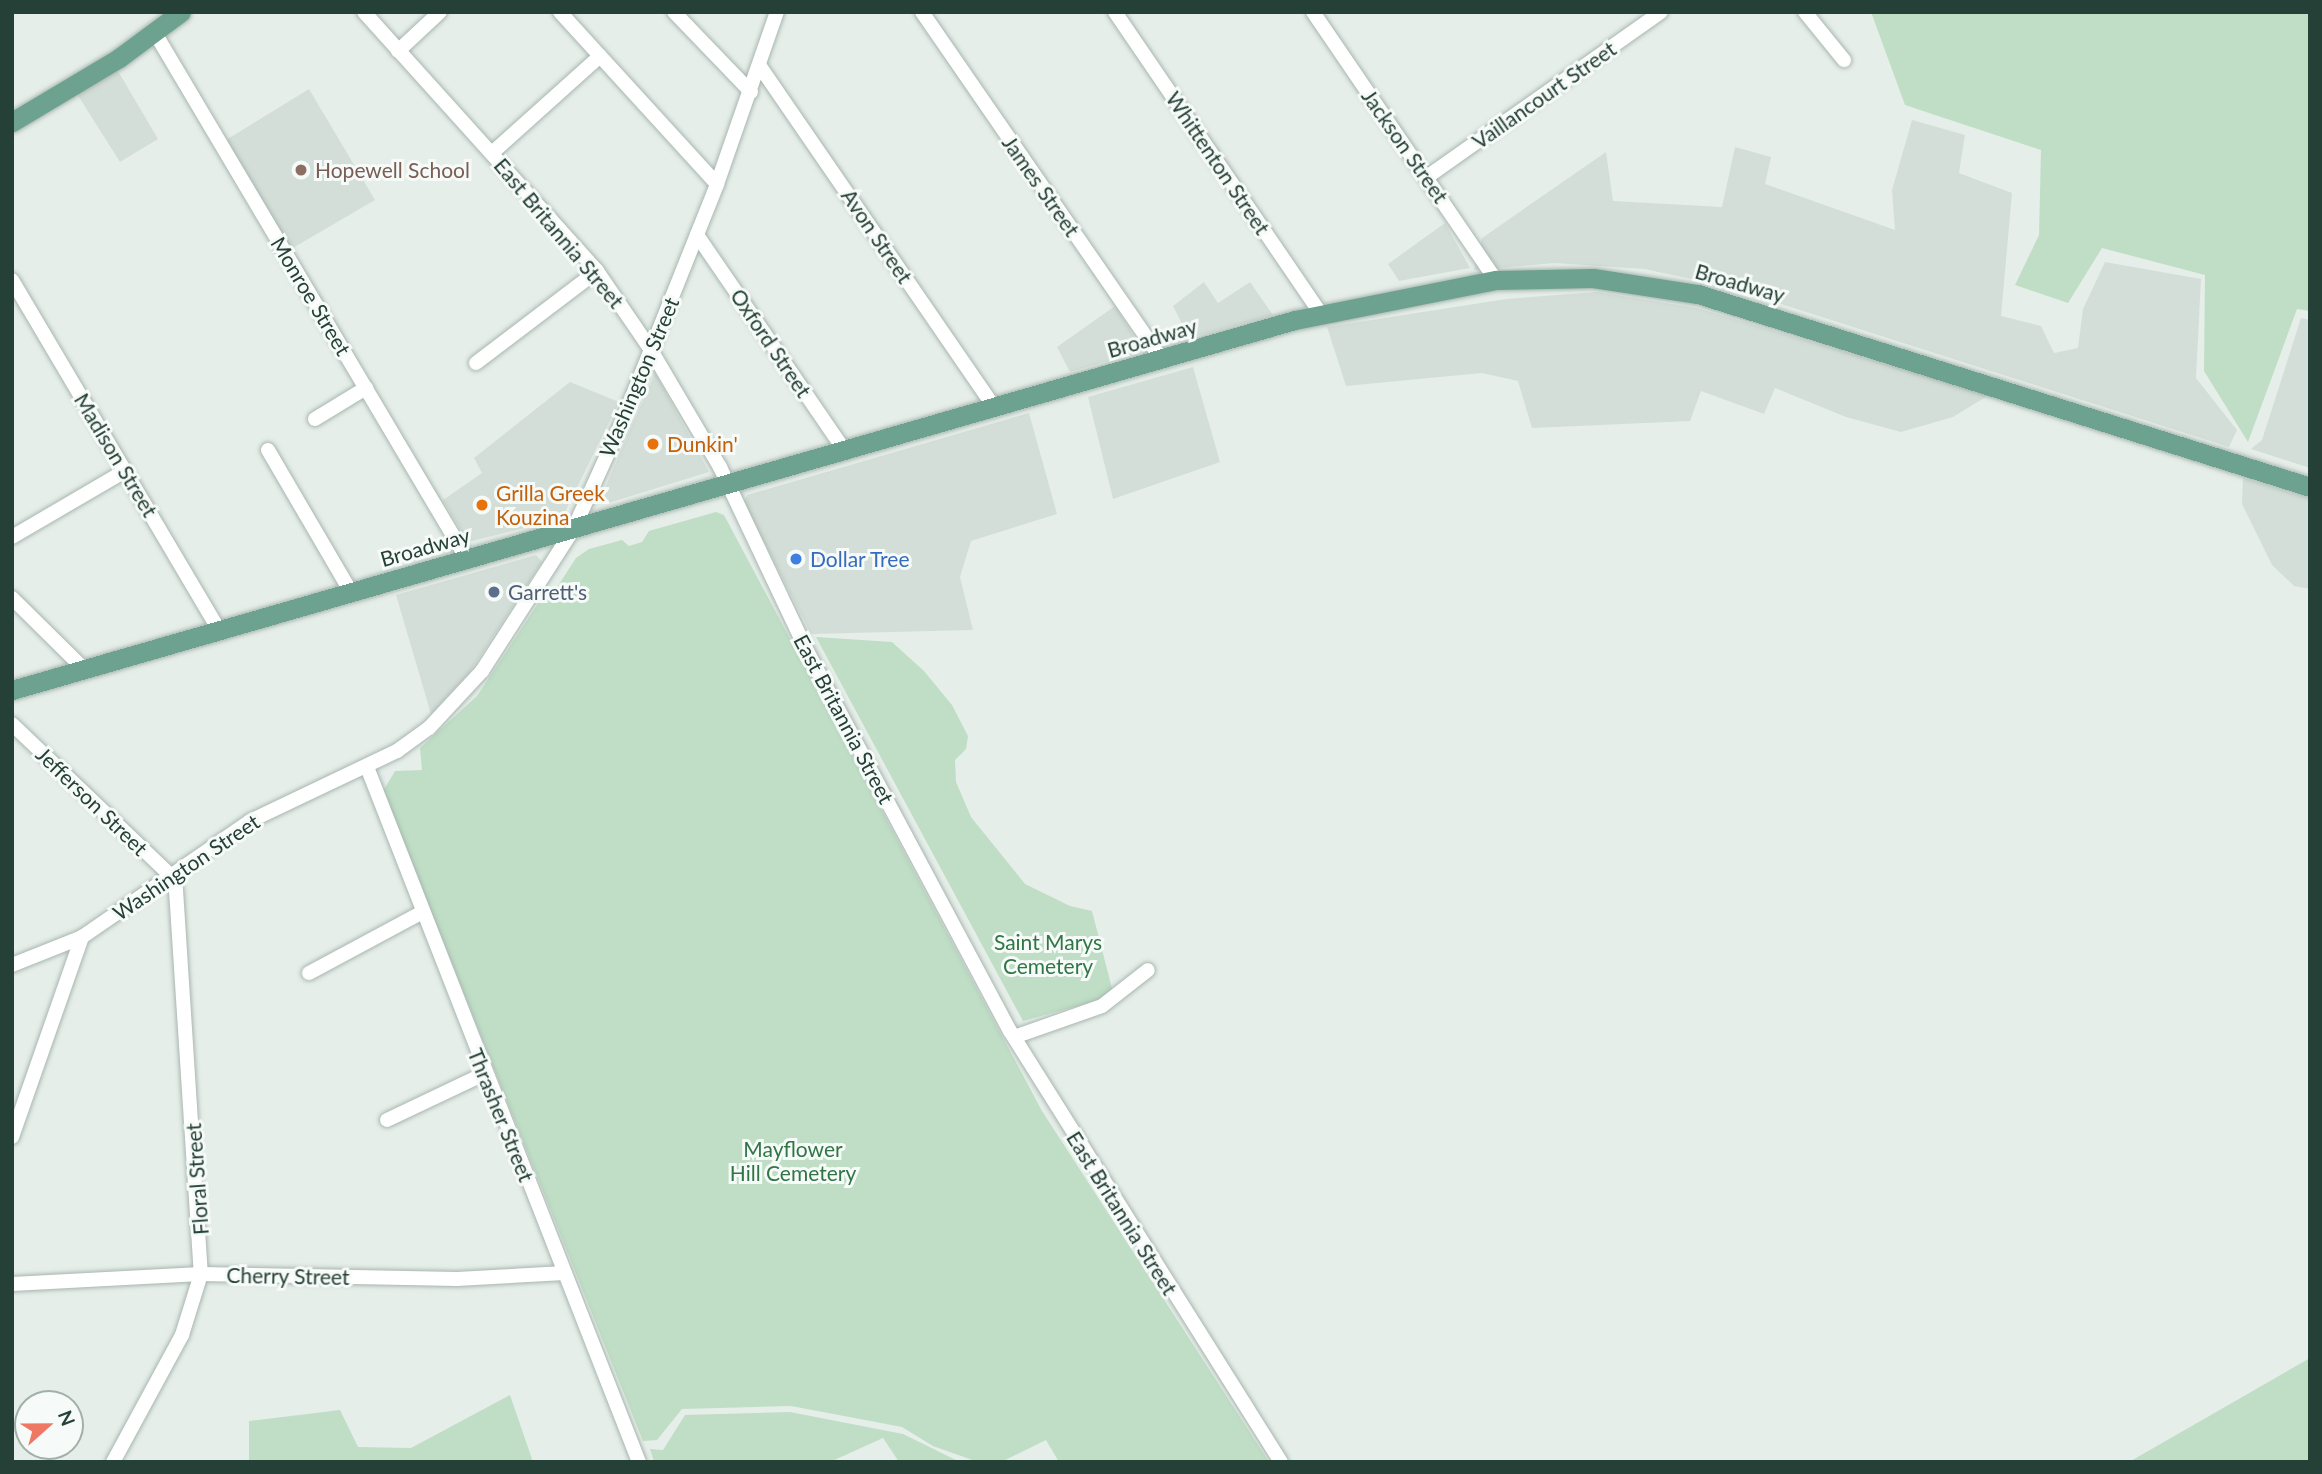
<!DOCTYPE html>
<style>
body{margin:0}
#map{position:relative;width:2322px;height:1474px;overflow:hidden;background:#e6eee9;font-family:Lato,sans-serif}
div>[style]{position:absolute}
.built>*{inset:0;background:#d4ded8}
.green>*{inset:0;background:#bfdec5}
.roads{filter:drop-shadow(0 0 2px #a8b6b0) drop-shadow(0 0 2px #a8b6b0)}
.minor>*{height:14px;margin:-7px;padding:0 7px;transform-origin:7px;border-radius:7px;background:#fff}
.major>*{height:19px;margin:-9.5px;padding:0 9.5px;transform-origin:9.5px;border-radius:9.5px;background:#6ca28f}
.dots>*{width:19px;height:19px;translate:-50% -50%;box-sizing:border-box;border:4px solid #f6faf8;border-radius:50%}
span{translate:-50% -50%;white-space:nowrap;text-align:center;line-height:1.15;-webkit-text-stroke:6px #f6faf8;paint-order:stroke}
.street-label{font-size:21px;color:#254036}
.education-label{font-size:21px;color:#785e54}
.left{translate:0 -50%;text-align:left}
.food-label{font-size:21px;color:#c56008}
.shop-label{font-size:21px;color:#366cbe}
.service-label{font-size:21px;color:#4e5e75}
.park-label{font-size:21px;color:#307644}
.frame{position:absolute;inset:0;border:14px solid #254036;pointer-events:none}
.north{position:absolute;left:14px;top:1390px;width:70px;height:70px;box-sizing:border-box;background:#f6faf8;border:2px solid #a2b0aa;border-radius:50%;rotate:69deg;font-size:19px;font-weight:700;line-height:28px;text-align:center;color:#254036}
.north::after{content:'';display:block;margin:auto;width:24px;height:32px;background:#ee7864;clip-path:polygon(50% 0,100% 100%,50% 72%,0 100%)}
</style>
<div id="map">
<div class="built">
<i style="clip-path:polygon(118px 71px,158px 139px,120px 162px,77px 94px)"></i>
<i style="clip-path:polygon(309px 89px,375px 200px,291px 249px,226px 140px)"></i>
<i style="clip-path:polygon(1912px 120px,1965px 135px,1959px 173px,2012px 193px,2001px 316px,2041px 326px,2054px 353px,2078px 348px,2083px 309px,2105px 262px,2201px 279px,2196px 378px,2237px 430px,2229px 447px,1725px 286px,1644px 269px,1555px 263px,1474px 270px,1482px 238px,1606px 152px,1613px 201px,1722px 207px,1735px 147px,1771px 157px,1765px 184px,1895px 230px,1892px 190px)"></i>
<i style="clip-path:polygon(1445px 223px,1470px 268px,1399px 281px,1388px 264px)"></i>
<i style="clip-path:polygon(1204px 282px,1218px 303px,1250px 282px,1273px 315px,1189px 338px,1173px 306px)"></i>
<i style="clip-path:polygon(1597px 292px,1697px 308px,1989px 395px,1953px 417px,1901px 432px,1846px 417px,1775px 388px,1764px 414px,1701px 391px,1690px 421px,1532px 428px,1518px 381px,1482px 373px,1346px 386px,1327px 327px,1506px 299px)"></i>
<i style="clip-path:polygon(1115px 306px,1143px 351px,1070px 372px,1057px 347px)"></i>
<i style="clip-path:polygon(2301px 318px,2310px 320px,2310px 468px,2251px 449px,2262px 440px)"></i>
<i style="clip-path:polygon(1193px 367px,1220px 462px,1113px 499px,1088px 397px)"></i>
<i style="clip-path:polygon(655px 373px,709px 472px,605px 504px,601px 497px)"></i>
<i style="clip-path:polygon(570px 382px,619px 402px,564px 514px,557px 520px,468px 542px,443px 500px,482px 473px,474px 458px)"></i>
<i style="clip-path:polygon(1029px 413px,1057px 514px,971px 541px,960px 577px,973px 630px,811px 634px,744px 502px,747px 495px)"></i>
<i style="clip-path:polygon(2243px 478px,2310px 499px,2310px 589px,2294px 586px,2272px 565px,2242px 504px)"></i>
<i style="clip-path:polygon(536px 555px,542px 562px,469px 673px,431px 714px,396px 595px)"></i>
</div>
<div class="green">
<i style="clip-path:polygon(1871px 12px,2310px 12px,2310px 311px,2297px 309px,2248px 442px,2204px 371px,2205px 275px,2102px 248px,2068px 303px,2015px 285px,2039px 235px,2041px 150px,1905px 105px)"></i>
<i style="clip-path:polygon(716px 512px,724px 515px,1042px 1111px,1269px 1462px,1059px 1462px,1046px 1440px,1001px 1462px,978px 1462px,933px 1446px,902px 1427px,791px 1406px,682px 1409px,657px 1440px,643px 1441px,383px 791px,395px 771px,422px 770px,420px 748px,477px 696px,541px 599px,550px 598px,576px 558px,589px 549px,622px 540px,629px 546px,642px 542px,649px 531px)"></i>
<i style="clip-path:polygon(816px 637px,892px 642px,924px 671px,952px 705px,968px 736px,966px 749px,955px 760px,956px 782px,971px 817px,1025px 884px,1070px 906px,1092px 911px,1114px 996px,1023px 1021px)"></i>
<i style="clip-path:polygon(2310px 1358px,2310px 1462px,2129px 1462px)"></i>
<i style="clip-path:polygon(510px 1395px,533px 1462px,249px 1462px,249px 1421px,340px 1410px,358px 1447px,411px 1448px)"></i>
<i style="clip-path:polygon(790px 1412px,903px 1434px,960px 1462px,899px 1462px,883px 1438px,830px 1462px,654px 1462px,650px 1449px,663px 1450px,685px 1415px)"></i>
</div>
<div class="roads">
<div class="minor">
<i style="left:364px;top:12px;width:348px;rotate:48deg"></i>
<i style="left:597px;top:271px;width:96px;rotate:55.6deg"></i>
<i style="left:651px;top:350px;width:136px;rotate:59.5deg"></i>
<i style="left:720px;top:467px;width:204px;rotate:64.7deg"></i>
<i style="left:807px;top:651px;width:431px;rotate:61.9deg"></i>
<i style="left:1010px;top:1031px;width:509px;rotate:57.84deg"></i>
<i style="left:560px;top:12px;width:59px;rotate:47.7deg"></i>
<i style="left:674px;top:12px;width:111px;rotate:46.1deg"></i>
<i style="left:922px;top:12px;width:421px;rotate:55.4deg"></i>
<i style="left:1115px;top:12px;width:366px;rotate:55.7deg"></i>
<i style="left:1313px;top:12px;width:325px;rotate:55.7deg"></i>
<i style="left:1805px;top:12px;width:62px;rotate:50.9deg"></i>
<i style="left:155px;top:33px;width:612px;rotate:59.33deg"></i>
<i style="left:398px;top:51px;width:57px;rotate:-42.9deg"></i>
<i style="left:759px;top:65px;width:415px;rotate:55.5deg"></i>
<i style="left:492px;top:153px;width:145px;rotate:-41.9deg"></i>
<i style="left:600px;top:56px;width:173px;rotate:47.6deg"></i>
<i style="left:1427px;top:177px;width:286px;rotate:-35.2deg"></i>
<i style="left:697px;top:235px;width:262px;rotate:55.6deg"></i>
<i style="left:12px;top:280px;width:407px;rotate:59.4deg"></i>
<i style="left:476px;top:363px;width:152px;rotate:-37.2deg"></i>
<i style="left:315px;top:419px;width:60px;rotate:-31.3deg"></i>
<i style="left:268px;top:450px;width:164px;rotate:59.7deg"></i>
<i style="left:12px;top:537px;width:131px;rotate:-30.3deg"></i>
<i style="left:12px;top:598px;width:101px;rotate:44.6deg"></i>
<i style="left:12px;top:724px;width:221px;rotate:43.7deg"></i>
<i style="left:172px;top:877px;width:14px;rotate:73deg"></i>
<i style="left:176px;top:890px;width:385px;rotate:86.3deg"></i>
<i style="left:201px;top:1274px;width:64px;rotate:107.3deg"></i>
<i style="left:182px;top:1335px;width:145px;rotate:118.5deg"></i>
<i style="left:367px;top:767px;width:746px;rotate:68.63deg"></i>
<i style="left:12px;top:965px;width:75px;rotate:-21.8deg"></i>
<i style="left:82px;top:937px;width:204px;rotate:-34.6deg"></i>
<i style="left:250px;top:821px;width:163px;rotate:-25.5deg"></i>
<i style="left:397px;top:751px;width:39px;rotate:-36deg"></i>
<i style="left:429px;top:728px;width:78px;rotate:-47.1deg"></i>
<i style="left:482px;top:671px;width:170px;rotate:-57.2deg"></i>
<i style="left:574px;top:528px;width:116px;rotate:-65.6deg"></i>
<i style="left:622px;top:422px;width:256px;rotate:-68.2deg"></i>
<i style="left:717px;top:184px;width:182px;rotate:-70.8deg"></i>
<i style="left:309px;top:973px;width:127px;rotate:-28.2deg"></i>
<i style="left:1014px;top:1037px;width:93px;rotate:-19.4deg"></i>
<i style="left:1102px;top:1006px;width:58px;rotate:-38deg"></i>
<i style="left:387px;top:1120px;width:107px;rotate:-25.4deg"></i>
<i style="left:12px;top:1137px;width:212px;rotate:-70.7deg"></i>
<i style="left:12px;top:1284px;width:189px;rotate:-3deg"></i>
<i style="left:201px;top:1274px;width:256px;rotate:1.1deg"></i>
<i style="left:457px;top:1279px;width:108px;rotate:-3.2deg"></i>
</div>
<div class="major">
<i style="left:12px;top:122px;width:125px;rotate:-30.9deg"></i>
<i style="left:119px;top:58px;width:77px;rotate:-36.6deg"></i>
<i style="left:12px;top:690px;width:1335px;rotate:-16.09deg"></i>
<i style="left:1295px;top:320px;width:205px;rotate:-11.3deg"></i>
<i style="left:1496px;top:280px;width:97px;rotate:-1.2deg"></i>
<i style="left:1593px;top:278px;width:106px;rotate:8.7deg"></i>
<i style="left:1698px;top:294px;width:642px;rotate:17.5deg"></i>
</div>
</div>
<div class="dots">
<i style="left:301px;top:170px;background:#8d6e63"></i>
<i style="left:653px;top:444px;background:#e8710a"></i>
<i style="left:482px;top:505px;background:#e8710a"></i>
<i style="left:796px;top:559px;background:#3f7fe0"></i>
<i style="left:494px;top:592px;background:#5c6f8a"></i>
</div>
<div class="street-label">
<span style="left:1544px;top:95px;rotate:-35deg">Vaillancourt Street</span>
<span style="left:1405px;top:146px;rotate:55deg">Jackson Street</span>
<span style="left:1218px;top:163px;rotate:56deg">Whittenton Street</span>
<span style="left:1041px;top:186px;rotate:55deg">James Street</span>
<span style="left:559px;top:233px;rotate:50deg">East Britannia Street</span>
<span style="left:877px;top:236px;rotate:56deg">Avon Street</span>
<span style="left:1740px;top:283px;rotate:16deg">Broadway</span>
<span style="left:311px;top:296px;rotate:59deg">Monroe Street</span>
<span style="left:1152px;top:338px;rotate:-16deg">Broadway</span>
<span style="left:771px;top:343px;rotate:56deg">Oxford Street</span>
<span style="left:639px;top:377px;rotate:-67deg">Washington Street</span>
<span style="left:116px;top:455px;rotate:59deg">Madison Street</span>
<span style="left:425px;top:547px;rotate:-16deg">Broadway</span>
<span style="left:844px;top:719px;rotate:62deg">East Britannia Street</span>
<span style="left:92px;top:801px;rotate:44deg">Jefferson Street</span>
<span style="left:186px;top:867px;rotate:-34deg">Washington Street</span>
<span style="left:501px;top:1115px;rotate:68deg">Thrasher Street</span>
<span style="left:197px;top:1179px;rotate:-94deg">Floral Street</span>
<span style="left:1122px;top:1213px;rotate:58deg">East Britannia Street</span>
<span style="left:288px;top:1276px;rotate:1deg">Cherry Street</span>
</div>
<div class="education-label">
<span class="left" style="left:315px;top:170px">Hopewell School</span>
</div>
<div class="food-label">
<span class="left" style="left:667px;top:444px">Dunkin'</span>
<span class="left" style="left:496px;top:505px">Grilla Greek<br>Kouzina</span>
</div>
<div class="shop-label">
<span class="left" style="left:810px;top:559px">Dollar Tree</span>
</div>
<div class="service-label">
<span class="left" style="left:508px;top:592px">Garrett's</span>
</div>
<div class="park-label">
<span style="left:1048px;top:954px">Saint Marys<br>Cemetery</span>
<span style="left:793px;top:1161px">Mayflower<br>Hill Cemetery</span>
</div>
<div class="frame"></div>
<div class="north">N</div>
</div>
